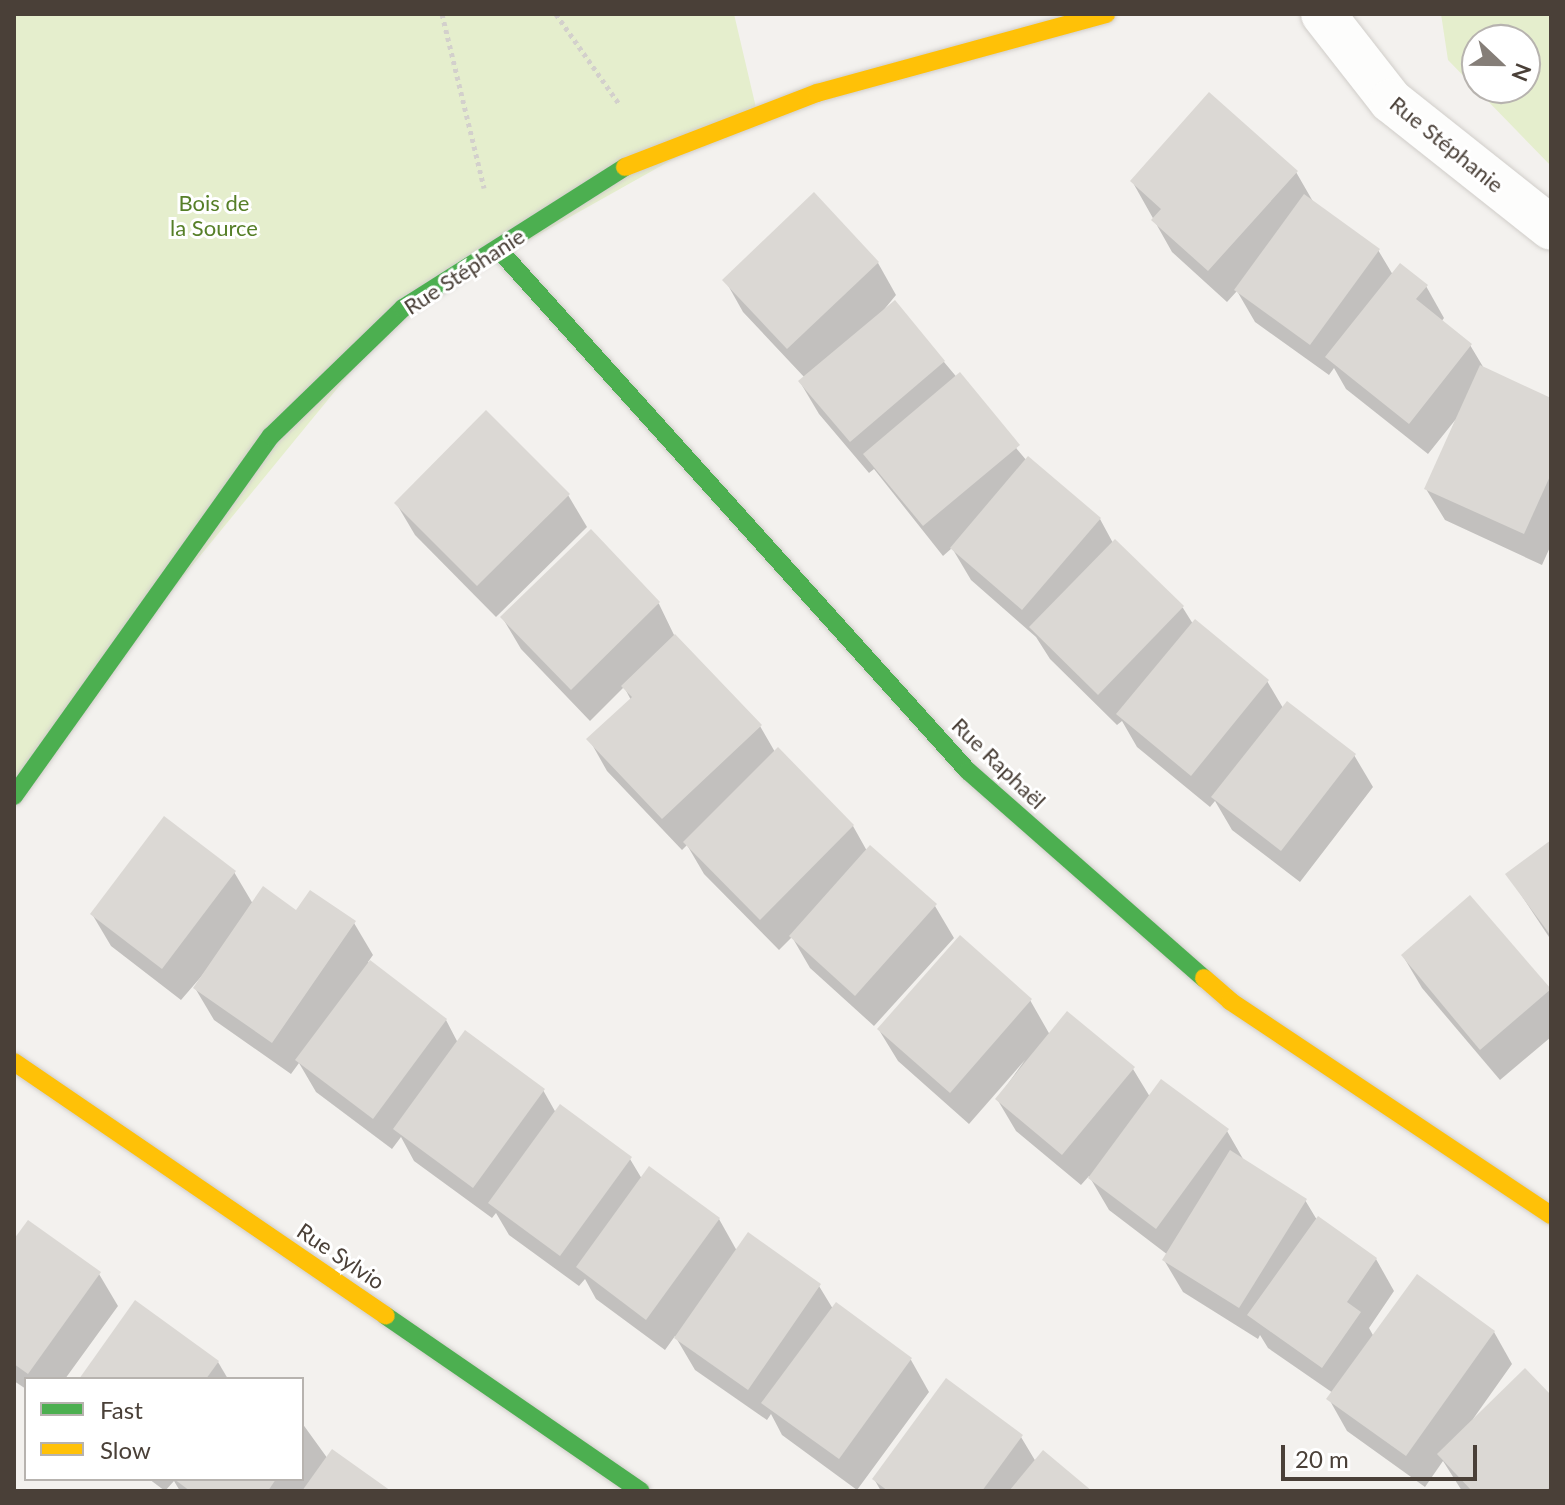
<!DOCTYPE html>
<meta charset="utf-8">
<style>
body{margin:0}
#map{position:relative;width:1565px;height:1505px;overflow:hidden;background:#f3f1ee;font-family:Lato,sans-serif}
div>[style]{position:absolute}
.green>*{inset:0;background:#e5eecd}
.shadow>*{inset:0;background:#0003}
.building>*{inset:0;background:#dbd8d4}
.path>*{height:5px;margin-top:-2.5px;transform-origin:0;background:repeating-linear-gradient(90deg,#d3d0cc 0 4px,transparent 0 8px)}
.roads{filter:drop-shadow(0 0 2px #d0cdc9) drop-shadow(0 0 2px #d0cdc9)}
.street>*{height:44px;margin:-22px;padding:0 22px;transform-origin:22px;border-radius:22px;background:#fdfdfc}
.fast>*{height:18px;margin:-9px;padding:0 9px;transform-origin:9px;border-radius:9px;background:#4caf50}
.slow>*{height:18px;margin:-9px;padding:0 9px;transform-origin:9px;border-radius:9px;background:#ffc107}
span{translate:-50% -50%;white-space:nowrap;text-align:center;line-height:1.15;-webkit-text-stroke:6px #fff;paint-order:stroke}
.street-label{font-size:22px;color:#4a4038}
.park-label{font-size:22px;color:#567f28}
.frame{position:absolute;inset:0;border:16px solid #4a4038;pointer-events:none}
.legend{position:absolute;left:24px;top:1377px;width:280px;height:104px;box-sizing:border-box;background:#fff;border:2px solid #b7b3af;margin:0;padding:10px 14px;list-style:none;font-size:24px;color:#4a4038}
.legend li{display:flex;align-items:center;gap:16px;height:40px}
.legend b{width:40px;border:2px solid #b7b3af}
.north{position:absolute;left:1461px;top:24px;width:80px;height:80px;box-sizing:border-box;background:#fff;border:2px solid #b7b3af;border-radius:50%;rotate:112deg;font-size:22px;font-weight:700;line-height:32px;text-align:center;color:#4a4038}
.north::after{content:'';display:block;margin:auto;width:28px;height:36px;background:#857e78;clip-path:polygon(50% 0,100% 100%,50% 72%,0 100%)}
.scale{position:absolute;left:1281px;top:1445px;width:196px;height:36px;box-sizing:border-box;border:4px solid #4a4038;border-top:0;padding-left:10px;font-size:24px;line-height:28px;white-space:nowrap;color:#4a4038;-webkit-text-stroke:6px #fff;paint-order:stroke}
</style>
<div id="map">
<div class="green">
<i style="clip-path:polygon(14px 14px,734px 14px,757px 112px,399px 313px,14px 783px)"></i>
<i style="clip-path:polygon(evenodd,1441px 14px,1551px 14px,1551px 166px,1448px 60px,1441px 14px,1477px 40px,1525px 40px,1525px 88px,1477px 88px,1477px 40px)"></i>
</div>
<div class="shadow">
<i style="clip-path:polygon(1296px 172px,1315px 205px,1378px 250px,1393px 275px,1426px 286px,1444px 318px,1441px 322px,1470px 345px,1485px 370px,1551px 400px,1551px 545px,1542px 565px,1445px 520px,1426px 489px,1456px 419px,1428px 454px,1346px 389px,1334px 368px,1329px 375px,1255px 322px,1237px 291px,1227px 302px,1172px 252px,1132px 181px)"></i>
<i style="clip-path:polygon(878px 263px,896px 295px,882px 312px,944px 362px,1027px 461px,1100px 519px,1113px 543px,1183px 608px,1193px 624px,1267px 681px,1283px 708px,1354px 755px,1373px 787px,1300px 882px,1232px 830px,1215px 801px,1210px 807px,1137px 747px,1122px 721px,1117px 725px,1050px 659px,1036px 637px,971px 580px,952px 548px,943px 556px,874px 469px,869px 473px,819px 414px,800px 382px,805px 378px,743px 312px,725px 280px)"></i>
<i style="clip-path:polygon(568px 495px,587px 527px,496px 617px,415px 535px,396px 503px)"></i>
<i style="clip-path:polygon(591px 532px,659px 604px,675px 637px,760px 726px,775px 752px,853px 826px,867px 851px,935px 906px,954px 938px,874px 1026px,810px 968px,792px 937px,779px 950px,704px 874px,687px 845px,682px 850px,607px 771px,589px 739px,631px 700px,624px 687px,590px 721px,521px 649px,502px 617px)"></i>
<i style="clip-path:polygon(1551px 843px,1551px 940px,1508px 875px)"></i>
<i style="clip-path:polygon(234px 872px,253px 904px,354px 923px,373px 955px,368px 962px,446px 1020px,458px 1043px,543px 1090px,556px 1113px,630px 1159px,642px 1179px,719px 1219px,737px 1251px,819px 1286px,833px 1309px,837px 1305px,911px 1360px,929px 1392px,857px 1490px,782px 1435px,771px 1414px,767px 1420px,695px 1370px,675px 1336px,665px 1350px,596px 1299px,585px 1279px,579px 1286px,509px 1235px,496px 1213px,492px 1218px,414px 1161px,401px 1137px,392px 1149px,316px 1092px,299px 1063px,291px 1074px,214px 1020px,195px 988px,212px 964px,181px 1000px,111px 946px,92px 914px)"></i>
<i style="clip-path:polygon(1403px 956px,1549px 991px,1551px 1037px,1500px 1080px,1422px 988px)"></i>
<i style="clip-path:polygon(1030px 1000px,1050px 1035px,1133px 1069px,1150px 1097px,1227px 1131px,1246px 1164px,1305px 1200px,1317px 1220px,1376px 1259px,1394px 1291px,1369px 1328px,1374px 1337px,1494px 1332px,1512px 1364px,1473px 1419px,1551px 1398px,1551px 1491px,1462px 1491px,1443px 1461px,1425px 1487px,1347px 1431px,1329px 1399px,1333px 1393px,1268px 1348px,1260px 1335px,1258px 1339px,1183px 1292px,1164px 1260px,1168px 1255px,1109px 1210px,1089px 1176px,1081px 1185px,1016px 1131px,997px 1099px,1025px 1060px,969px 1124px,898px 1061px,879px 1030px)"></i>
<i style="clip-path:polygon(14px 1242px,99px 1274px,118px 1306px,65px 1379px,26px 1379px,26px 1389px,14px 1381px)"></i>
<i style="clip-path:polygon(218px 1362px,228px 1379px,81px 1379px)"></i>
<i style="clip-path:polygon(302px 1423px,328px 1459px,387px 1491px,180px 1491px,174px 1481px,165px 1491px,149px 1479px,302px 1479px)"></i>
<i style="clip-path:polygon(1021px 1437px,1036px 1462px,1089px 1491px,881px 1491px,874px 1479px)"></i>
</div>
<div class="building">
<i style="clip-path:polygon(1209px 92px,1298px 171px,1208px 271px,1151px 220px,1161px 209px,1130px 181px)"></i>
<i style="clip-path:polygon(814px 192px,879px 262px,787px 349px,722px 280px)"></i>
<i style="clip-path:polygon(1304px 194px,1380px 249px,1310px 345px,1234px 290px)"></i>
<i style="clip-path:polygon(1400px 263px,1428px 285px,1416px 299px,1472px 344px,1409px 424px,1325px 357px)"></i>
<i style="clip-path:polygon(895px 300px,945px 361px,850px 442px,798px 381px)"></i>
<i style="clip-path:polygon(1480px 365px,1551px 398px,1551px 474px,1524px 534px,1424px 489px)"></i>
<i style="clip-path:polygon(960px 372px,1020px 445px,923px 526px,863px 454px)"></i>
<i style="clip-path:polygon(486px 410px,570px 494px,477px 586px,394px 503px)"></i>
<i style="clip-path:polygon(1028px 456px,1101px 518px,1022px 610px,950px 548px)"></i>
<i style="clip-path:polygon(591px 529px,660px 602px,571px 690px,500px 617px)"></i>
<i style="clip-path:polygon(1115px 539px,1184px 606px,1098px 695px,1029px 627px)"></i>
<i style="clip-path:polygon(1195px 619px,1269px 680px,1191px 776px,1116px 714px)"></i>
<i style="clip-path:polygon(675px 634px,762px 725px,662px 819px,586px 739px,632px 697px,621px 686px)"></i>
<i style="clip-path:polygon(1287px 701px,1356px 754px,1281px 851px,1211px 797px)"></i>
<i style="clip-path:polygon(778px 747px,854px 825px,760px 920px,683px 842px)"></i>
<i style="clip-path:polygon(164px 816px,236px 871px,162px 969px,90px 914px)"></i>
<i style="clip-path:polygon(1551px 840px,1551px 936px,1505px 874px)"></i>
<i style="clip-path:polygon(870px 845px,937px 904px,855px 996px,789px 936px)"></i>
<i style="clip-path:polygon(263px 886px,296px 910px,310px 890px,356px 921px,272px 1043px,193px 988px)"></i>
<i style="clip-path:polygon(1470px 895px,1551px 989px,1480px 1050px,1401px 955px)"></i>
<i style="clip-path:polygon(960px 935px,1032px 999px,950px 1093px,877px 1029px)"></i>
<i style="clip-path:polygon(370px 960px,447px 1019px,373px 1119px,295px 1060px)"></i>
<i style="clip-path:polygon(1067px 1011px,1135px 1067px,1062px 1155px,995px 1099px)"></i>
<i style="clip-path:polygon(465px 1030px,545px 1089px,473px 1188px,393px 1129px)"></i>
<i style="clip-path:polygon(1161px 1079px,1229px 1129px,1156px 1229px,1088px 1178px)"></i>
<i style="clip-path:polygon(560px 1104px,632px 1157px,560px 1256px,488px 1203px)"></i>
<i style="clip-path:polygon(1230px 1150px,1307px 1199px,1239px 1308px,1162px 1260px)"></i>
<i style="clip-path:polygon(649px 1166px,720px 1218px,646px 1320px,576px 1267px)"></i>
<i style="clip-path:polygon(1318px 1216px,1377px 1258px,1347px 1302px,1361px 1312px,1322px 1368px,1247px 1315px)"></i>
<i style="clip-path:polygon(28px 1220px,101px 1272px,28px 1374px,14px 1364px,14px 1239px)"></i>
<i style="clip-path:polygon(748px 1232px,821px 1284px,748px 1390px,674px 1338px)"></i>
<i style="clip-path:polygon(1417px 1274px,1495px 1331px,1406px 1456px,1326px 1399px)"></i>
<i style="clip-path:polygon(135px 1300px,219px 1361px,206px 1379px,79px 1379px)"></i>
<i style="clip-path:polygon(836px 1302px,912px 1358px,839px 1459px,761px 1403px)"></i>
<i style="clip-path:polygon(1525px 1368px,1551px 1395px,1551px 1486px,1546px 1491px,1472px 1491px,1437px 1454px)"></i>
<i style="clip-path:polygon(946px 1378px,1023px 1435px,982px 1491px,888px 1491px,872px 1479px)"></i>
<i style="clip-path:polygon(332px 1449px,391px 1491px,302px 1491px)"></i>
<i style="clip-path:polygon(1043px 1450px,1092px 1491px,1009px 1491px)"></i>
<i style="clip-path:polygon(174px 1479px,276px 1479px,268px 1491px,190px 1491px)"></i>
</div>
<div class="path">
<i style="left:442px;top:14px;width:179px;rotate:76.4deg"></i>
<i style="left:556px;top:14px;width:111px;rotate:54.9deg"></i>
</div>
<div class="roads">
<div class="street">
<i style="left:1323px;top:14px;width:110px;rotate:52deg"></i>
<i style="left:1391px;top:101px;width:204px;rotate:38.4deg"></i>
</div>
<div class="fast">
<i style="left:499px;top:250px;width:701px;rotate:48.01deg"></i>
<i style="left:968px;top:771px;width:314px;rotate:41.3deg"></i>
<i style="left:14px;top:796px;width:442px;rotate:-54.5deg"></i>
<i style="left:271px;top:436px;width:184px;rotate:-44.1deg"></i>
<i style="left:403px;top:308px;width:263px;rotate:-32.4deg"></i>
<i style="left:386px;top:1316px;width:309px;rotate:34.5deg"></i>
</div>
<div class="slow">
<i style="left:625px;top:167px;width:206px;rotate:-21.1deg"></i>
<i style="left:817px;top:93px;width:300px;rotate:-15.3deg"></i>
<i style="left:1204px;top:978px;width:35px;rotate:41deg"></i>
<i style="left:1230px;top:1001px;width:386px;rotate:33.7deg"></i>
<i style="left:14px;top:1062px;width:450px;rotate:34.3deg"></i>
</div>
</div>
<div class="street-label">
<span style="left:1447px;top:144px;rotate:39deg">Rue Stéphanie</span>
<span style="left:464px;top:271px;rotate:-33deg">Rue Stéphanie</span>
<span style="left:999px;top:763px;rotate:44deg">Rue Raphaël</span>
<span style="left:341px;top:1256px;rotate:34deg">Rue Sylvio</span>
</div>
<div class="park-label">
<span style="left:214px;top:215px">Bois de<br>la Source</span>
</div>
<div class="frame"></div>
<ul class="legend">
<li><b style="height:10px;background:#4caf50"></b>Fast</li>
<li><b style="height:10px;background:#ffc107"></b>Slow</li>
</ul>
<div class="north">N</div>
<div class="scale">20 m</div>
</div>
